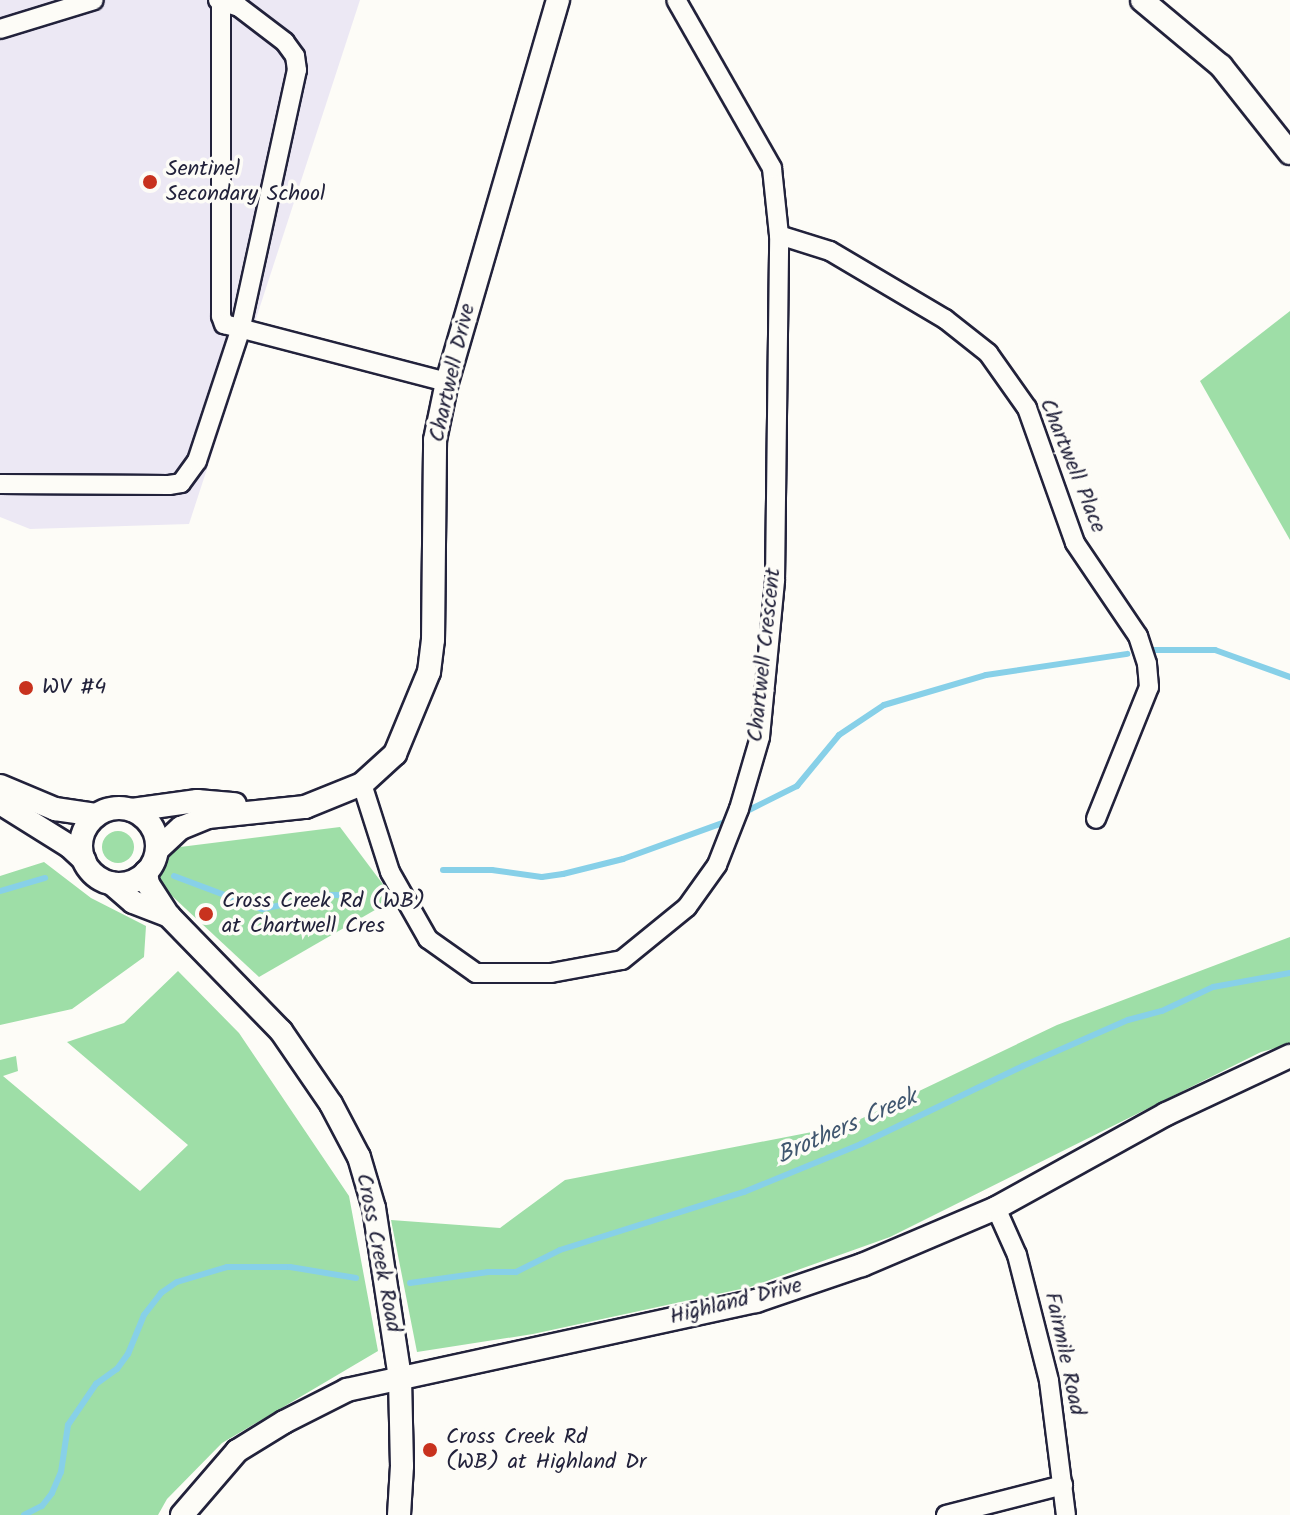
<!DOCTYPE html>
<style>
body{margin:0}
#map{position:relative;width:1290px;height:1515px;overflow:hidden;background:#fdfcf7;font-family:Kalam,sans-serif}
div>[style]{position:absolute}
.built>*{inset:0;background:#ece8f4}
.green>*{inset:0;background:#9edea7}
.round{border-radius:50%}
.stream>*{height:6px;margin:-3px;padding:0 3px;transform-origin:3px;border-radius:3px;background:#87d0e8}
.roads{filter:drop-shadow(2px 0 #22223b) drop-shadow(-2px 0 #22223b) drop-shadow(0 2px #22223b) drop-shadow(0 -2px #22223b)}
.minor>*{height:18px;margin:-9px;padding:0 9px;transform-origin:9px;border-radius:9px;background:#fdfcf7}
.tertiary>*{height:22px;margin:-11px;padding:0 11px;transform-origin:11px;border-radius:11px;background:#fdfcf7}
.tertiary>.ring{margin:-11px;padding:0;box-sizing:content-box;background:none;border:22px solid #fdfcf7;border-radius:50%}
.dots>*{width:22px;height:22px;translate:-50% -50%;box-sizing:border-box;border:4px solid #fdfcf7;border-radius:50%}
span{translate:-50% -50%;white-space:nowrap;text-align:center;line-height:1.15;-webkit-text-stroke:7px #fdfcf7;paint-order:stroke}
.poi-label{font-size:22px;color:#22223b}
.left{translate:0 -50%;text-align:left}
.street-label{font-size:22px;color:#22223b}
.water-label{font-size:24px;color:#40566f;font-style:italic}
</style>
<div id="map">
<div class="built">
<i style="clip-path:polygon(0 0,360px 0,189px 524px,30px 529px,0 517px)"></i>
</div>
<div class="green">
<i style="clip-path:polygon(1290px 311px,1290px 540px,1200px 381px)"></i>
<i style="clip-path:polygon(340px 827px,394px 899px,259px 977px,157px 882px,161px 858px,172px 848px)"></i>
<i class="round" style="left:102px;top:831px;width:32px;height:32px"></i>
<i style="clip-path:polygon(44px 862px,91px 898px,146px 926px,144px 957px,72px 1009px,0 1025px,0 876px)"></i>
<i style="clip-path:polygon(1290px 937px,1290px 1044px,1261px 1052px,890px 1237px,750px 1287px,533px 1334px,417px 1352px,391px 1220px,500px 1228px,565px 1180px,848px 1125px,1057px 1025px)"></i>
<i style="clip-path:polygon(178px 971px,239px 1033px,349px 1196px,378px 1351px,222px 1443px,167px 1499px,158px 1515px,0 1515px,0 1060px,16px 1056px,18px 1071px,3px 1076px,140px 1191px,188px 1145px,67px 1042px,124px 1023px)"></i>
</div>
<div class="stream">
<i style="left:1147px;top:650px;width:68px"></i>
<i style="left:1215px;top:650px;width:80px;rotate:19.8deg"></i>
<i style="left:749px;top:810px;width:54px;rotate:-26.6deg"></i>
<i style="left:797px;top:786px;width:66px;rotate:-50.5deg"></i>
<i style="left:839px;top:735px;width:54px;rotate:-33.7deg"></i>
<i style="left:884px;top:705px;width:106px;rotate:-16.4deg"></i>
<i style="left:986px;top:675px;width:143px;rotate:-8.5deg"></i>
<i style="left:443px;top:870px;width:49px"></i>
<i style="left:492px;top:870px;width:50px;rotate:8deg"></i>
<i style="left:542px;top:877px;width:21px;rotate:-8deg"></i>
<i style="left:563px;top:874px;width:62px;rotate:-14deg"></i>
<i style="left:623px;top:859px;width:115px;rotate:-19.9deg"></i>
<i style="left:174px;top:876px;width:94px;rotate:20.6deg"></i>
<i style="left:262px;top:909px;width:68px;rotate:-11.8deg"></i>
<i style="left:329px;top:895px;width:17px"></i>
<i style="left:0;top:891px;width:47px;rotate:-16.1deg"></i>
<i style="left:410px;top:1283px;width:79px;rotate:-8deg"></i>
<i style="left:488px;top:1272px;width:28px"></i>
<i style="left:516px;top:1272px;width:49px;rotate:-26.6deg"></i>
<i style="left:560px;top:1250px;width:193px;rotate:-17.5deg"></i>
<i style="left:744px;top:1192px;width:126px;rotate:-22.3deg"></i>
<i style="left:861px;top:1144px;width:180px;rotate:-25.7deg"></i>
<i style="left:1023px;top:1066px;width:115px;rotate:-23.7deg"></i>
<i style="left:1128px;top:1020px;width:35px;rotate:-15deg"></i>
<i style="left:1162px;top:1011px;width:56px;rotate:-25.2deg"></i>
<i style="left:1213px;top:987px;width:78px;rotate:-10.3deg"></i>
<i style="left:24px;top:1515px;width:20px;rotate:-27deg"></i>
<i style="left:42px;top:1506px;width:16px;rotate:-52deg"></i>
<i style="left:52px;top:1493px;width:23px;rotate:-67deg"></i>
<i style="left:61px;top:1472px;width:48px;rotate:-81.5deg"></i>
<i style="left:68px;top:1425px;width:50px;rotate:-55.7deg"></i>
<i style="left:96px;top:1384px;width:26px;rotate:-36deg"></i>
<i style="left:117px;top:1369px;width:19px;rotate:-54deg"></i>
<i style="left:128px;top:1354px;width:42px;rotate:-67.7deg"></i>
<i style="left:144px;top:1315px;width:28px;rotate:-52deg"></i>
<i style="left:161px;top:1293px;width:19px;rotate:-35deg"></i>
<i style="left:177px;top:1282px;width:52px;rotate:-16.7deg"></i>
<i style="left:227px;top:1267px;width:63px"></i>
<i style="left:290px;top:1267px;width:67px;rotate:9.5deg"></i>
</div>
<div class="roads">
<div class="minor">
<i style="left:221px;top:1px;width:315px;rotate:90deg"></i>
<i style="left:221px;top:316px;width:9px;rotate:69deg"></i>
<i style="left:224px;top:324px;width:230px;rotate:14.6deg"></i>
<i style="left:0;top:29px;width:98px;rotate:-17.1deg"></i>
<i style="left:779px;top:235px;width:53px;rotate:17.4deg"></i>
<i style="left:830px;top:251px;width:134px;rotate:30.6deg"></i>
<i style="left:945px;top:319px;width:55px;rotate:38.3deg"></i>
<i style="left:988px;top:353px;width:67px;rotate:54.7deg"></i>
<i style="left:1027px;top:408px;width:143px;rotate:70.4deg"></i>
<i style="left:1075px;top:543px;width:112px;rotate:55.9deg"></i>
<i style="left:1138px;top:636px;width:29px;rotate:72deg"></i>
<i style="left:1147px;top:664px;width:23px;rotate:85deg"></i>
<i style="left:1149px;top:687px;width:142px;rotate:111.9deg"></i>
<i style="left:0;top:484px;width:169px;rotate:0.3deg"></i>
<i style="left:169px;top:485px;width:12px;rotate:-9deg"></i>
<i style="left:181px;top:483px;width:27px;rotate:-54deg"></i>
<i style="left:197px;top:461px;width:137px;rotate:-71.7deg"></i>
<i style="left:240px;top:331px;width:267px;rotate:-77.7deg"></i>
<i style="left:297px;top:70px;width:14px;rotate:-98deg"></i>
<i style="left:295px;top:56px;width:17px;rotate:-126deg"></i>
<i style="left:285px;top:42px;width:58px;rotate:-142.7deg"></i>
<i style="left:239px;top:7px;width:22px;rotate:-162deg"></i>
<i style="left:362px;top:784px;width:92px;rotate:72.3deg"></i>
<i style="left:390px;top:872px;width:77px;rotate:60.4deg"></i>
<i style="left:428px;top:939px;width:59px;rotate:35.3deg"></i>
<i style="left:476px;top:973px;width:75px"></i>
<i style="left:551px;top:973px;width:72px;rotate:-10.4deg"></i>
<i style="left:622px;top:960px;width:84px;rotate:-39.2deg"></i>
<i style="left:687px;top:907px;width:52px;rotate:-54.5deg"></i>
<i style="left:717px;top:865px;width:60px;rotate:-68.6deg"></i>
<i style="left:739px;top:809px;width:75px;rotate:-73.7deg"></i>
<i style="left:760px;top:737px;width:158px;rotate:-84.5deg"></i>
<i style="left:775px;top:580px;width:345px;rotate:-89.3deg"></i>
<i style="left:779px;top:235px;width:67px;rotate:-96deg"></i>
<i style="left:772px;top:168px;width:193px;rotate:-119.7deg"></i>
<i style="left:996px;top:1208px;width:51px;rotate:65.9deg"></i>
<i style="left:1017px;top:1255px;width:130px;rotate:75.7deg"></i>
<i style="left:1049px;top:1381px;width:135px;rotate:82.8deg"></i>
<i style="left:946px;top:1515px;width:121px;rotate:-14.4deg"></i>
</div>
<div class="tertiary">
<i style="left:1142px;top:0;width:103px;rotate:39.9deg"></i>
<i style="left:1221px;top:66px;width:111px;rotate:51.6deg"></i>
<i style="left:0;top:786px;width:60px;rotate:22.7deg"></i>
<i style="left:55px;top:809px;width:41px;rotate:8.3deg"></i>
<i style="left:0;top:803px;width:81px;rotate:31.9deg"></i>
<i style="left:69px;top:846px;width:21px;rotate:43deg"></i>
<i class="ring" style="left:81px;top:808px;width:54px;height:54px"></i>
<i style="left:132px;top:810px;width:66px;rotate:-7.9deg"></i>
<i style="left:197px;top:801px;width:38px;rotate:5deg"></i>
<i style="left:157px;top:850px;width:33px;rotate:-43deg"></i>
<i style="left:181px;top:828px;width:29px;rotate:-22deg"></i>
<i style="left:208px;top:817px;width:98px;rotate:-5.9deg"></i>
<i style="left:305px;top:807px;width:61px;rotate:-22deg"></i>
<i style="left:362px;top:784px;width:45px;rotate:-42.3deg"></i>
<i style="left:395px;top:754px;width:89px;rotate:-67.5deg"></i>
<i style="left:429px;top:672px;width:32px;rotate:-83deg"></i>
<i style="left:433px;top:640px;width:200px;rotate:-89.4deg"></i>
<i style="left:435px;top:440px;width:59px;rotate:-78.3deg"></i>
<i style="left:447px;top:382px;width:398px;rotate:-73.8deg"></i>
<i style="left:146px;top:872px;width:12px;rotate:81deg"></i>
<i style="left:148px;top:884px;width:38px;rotate:57deg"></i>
<i style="left:169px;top:916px;width:161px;rotate:45.8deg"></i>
<i style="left:281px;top:1031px;width:88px;rotate:55.6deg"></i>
<i style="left:331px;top:1104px;width:60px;rotate:62.2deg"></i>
<i style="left:359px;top:1157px;width:53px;rotate:73.6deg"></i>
<i style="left:374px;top:1208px;width:172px;rotate:81.3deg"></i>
<i style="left:400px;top:1378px;width:88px;rotate:88.7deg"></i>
<i style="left:402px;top:1466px;width:49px;rotate:93.5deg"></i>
<i style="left:111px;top:883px;width:29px;rotate:41deg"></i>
<i style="left:133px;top:902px;width:39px;rotate:21deg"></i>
<i style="left:182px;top:1515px;width:84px;rotate:-49.3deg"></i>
<i style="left:237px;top:1451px;width:55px;rotate:-31.7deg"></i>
<i style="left:284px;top:1422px;width:71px;rotate:-26.9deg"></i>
<i style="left:347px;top:1390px;width:419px;rotate:-12.3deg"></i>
<i style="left:756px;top:1301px;width:112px;rotate:-18.8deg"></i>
<i style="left:862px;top:1265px;width:146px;rotate:-23deg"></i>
<i style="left:996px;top:1208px;width:194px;rotate:-28.9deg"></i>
<i style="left:1166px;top:1114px;width:137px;rotate:-25.1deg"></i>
</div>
</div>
<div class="dots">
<i style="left:150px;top:182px;background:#c8321e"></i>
<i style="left:26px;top:688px;background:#c8321e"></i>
<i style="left:206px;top:914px;background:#c8321e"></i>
<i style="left:430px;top:1450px;background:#c8321e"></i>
</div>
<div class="poi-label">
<span class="left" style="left:166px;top:182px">Sentinel<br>Secondary School</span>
<span class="left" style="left:42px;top:688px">WV #4</span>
<span class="left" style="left:222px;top:914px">Cross Creek Rd (WB)<br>at Chartwell Cres</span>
<span class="left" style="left:446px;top:1450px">Cross Creek Rd<br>(WB) at Highland Dr</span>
</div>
<div class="street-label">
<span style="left:453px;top:373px;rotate:-77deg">Chartwell Drive</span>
<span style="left:1072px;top:466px;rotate:68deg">Chartwell Place</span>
<span style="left:765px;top:655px;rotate:-84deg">Chartwell Crescent</span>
<span style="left:378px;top:1253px;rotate:79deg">Cross Creek Road</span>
<span style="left:736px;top:1302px;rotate:-14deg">Highland Drive</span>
<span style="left:1064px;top:1354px;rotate:78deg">Fairmile Road</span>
</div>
<div class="water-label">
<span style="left:847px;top:1127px;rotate:-24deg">Brothers Creek</span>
</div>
</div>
